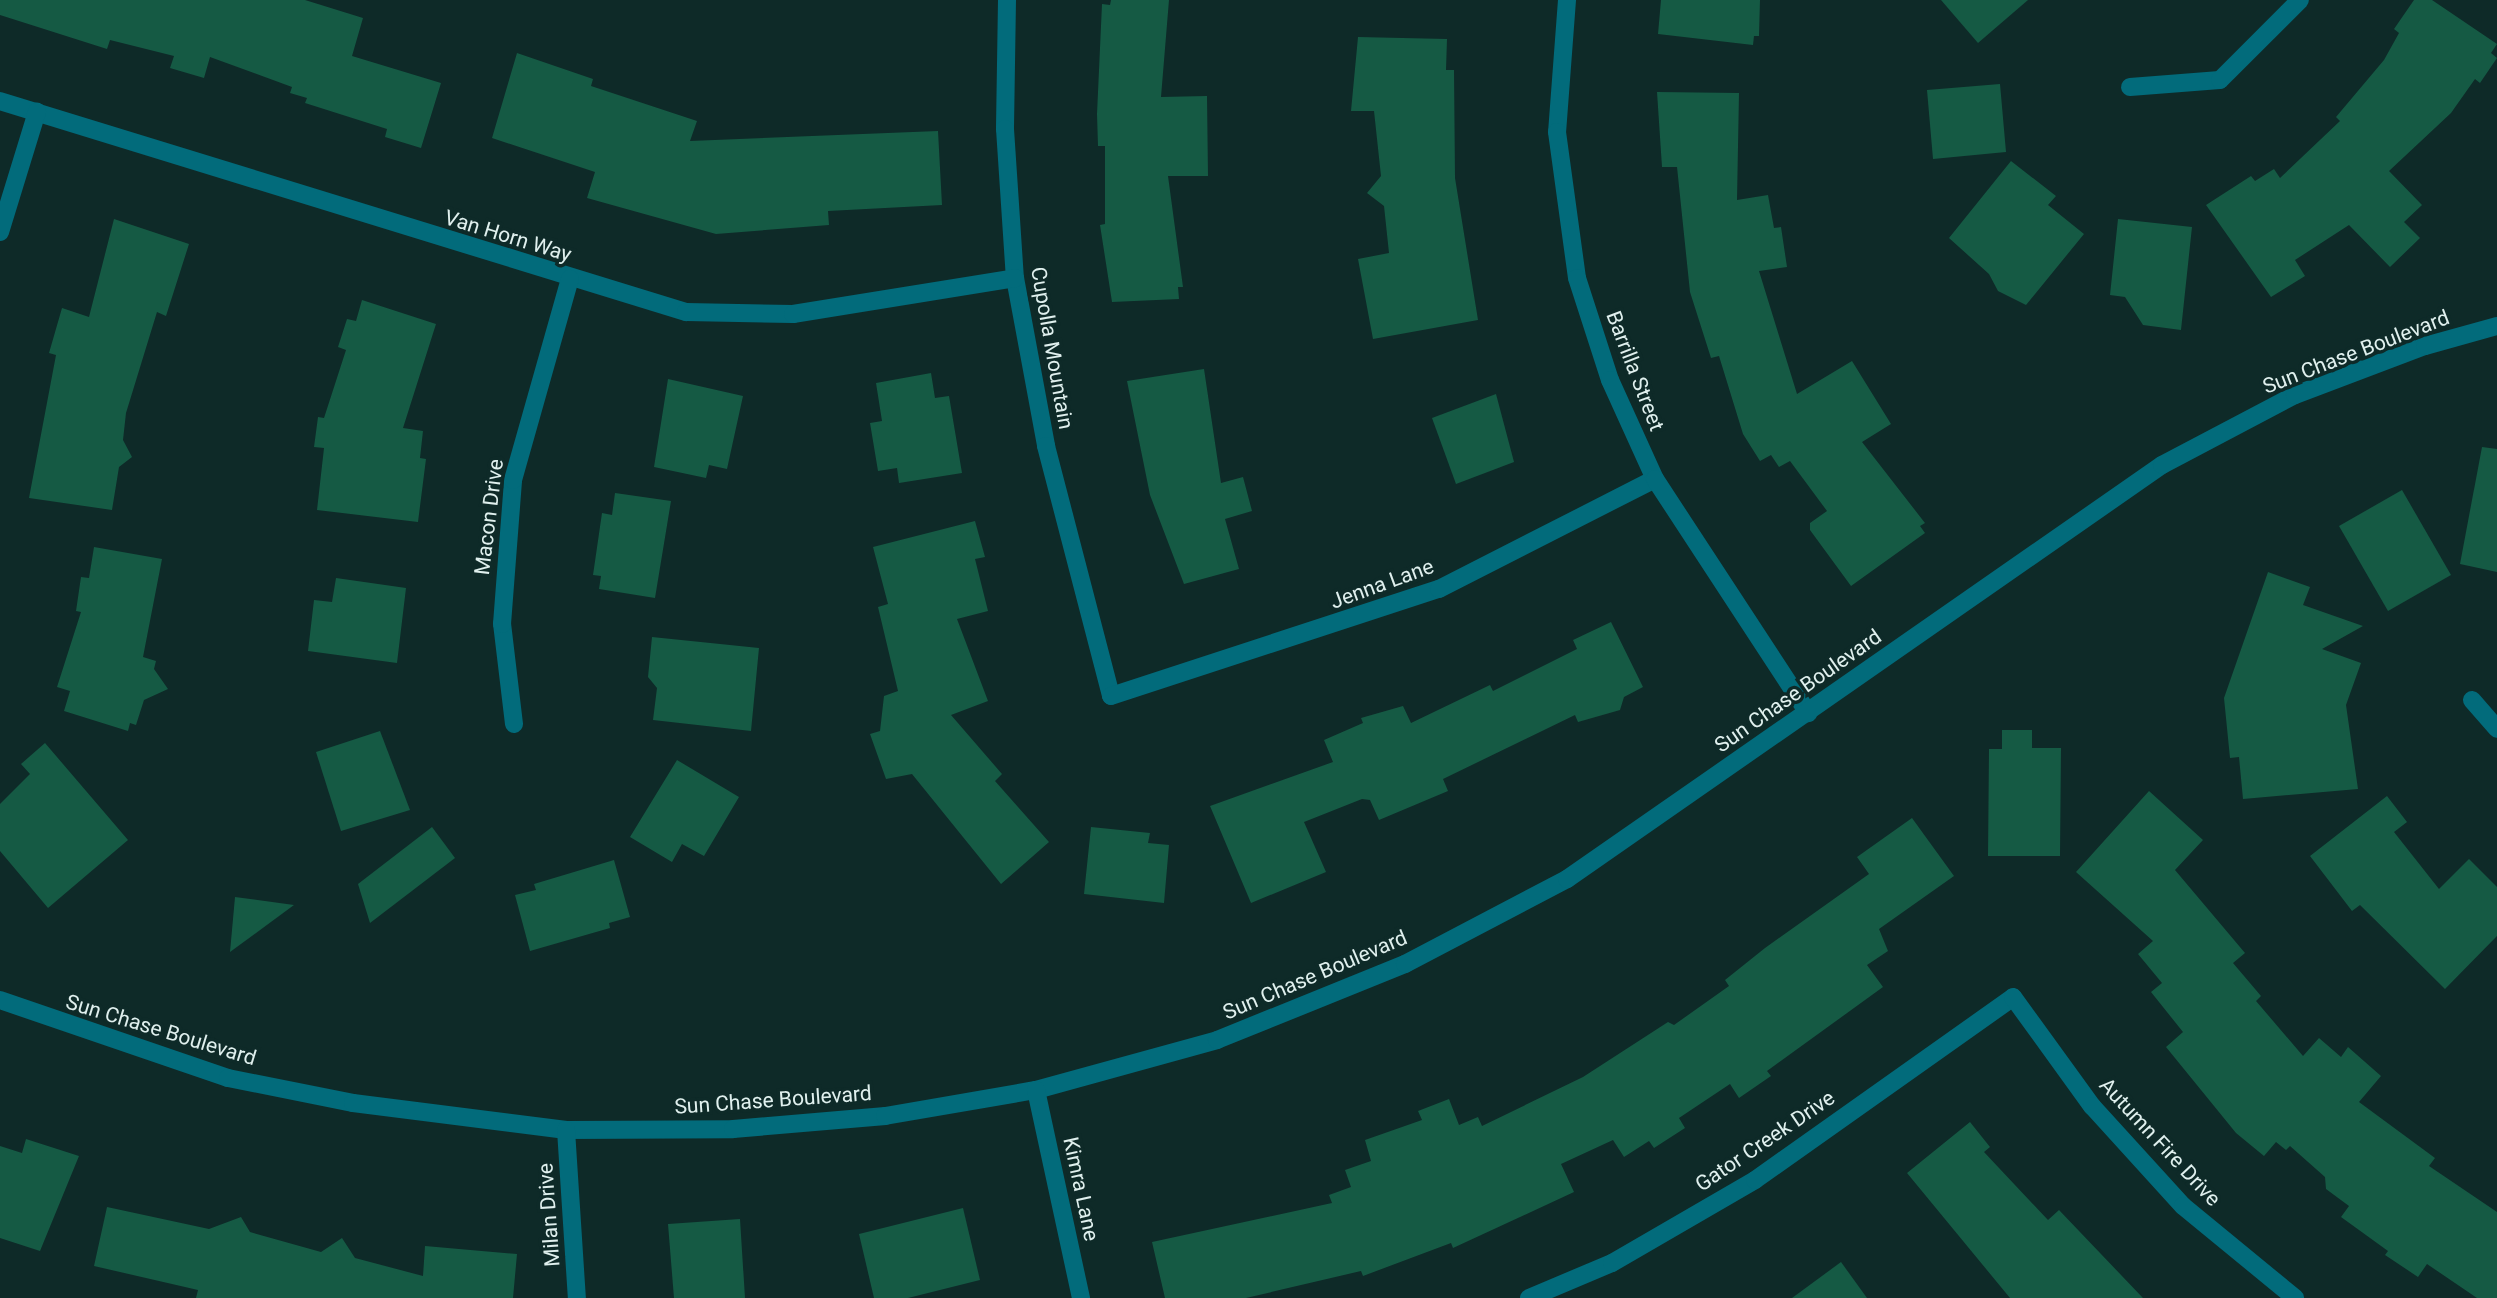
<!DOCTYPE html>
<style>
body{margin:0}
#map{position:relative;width:2497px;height:1298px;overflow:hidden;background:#0e2a28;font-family:Roboto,sans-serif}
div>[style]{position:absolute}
.building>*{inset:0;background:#155a44}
.minor>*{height:18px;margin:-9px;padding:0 9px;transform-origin:9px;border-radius:9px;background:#026b7b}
span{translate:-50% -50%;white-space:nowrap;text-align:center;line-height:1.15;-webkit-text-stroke:7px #0e2a28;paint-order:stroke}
.street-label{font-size:21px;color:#e0f0ee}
</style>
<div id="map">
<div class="building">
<i style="clip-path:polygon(0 0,305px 0,363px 18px,352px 56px,441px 83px,421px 148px,385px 137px,387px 129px,305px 103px,307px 98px,290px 93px,292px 87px,210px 57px,204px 78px,170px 68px,174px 56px,110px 40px,107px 49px,0 15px)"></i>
<i style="clip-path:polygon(1111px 0,1169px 0,1161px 97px,1207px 96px,1208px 176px,1168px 176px,1183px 287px,1178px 287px,1179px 299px,1112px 302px,1100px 225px,1105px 224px,1105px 146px,1098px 146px,1097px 114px,1102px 4px,1110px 5px)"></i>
<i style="clip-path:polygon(1661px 0,1760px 0,1759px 36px,1754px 36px,1753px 45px,1658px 34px)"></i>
<i style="clip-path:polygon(1941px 0,2028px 0,1978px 43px)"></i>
<i style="clip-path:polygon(2414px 0,2432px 0,2497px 44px,2491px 53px,2497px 58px,2480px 83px,2475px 79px,2451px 113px,2389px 171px,2422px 205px,2404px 222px,2420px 238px,2390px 267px,2349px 225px,2295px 260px,2305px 276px,2271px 297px,2206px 205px,2251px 176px,2255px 181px,2274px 169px,2280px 178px,2340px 121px,2336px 117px,2384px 60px,2399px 33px,2394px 29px)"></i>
<i style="clip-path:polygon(1358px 37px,1447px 39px,1446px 70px,1454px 70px,1455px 178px,1478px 320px,1373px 339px,1358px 259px,1389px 253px,1384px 206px,1367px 193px,1381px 176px,1374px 111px,1351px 111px)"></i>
<i style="clip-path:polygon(517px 53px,593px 79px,591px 86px,697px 121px,690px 141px,938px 131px,942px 205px,828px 211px,829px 225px,716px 234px,587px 198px,595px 172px,492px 138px)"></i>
<i style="clip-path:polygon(2000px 84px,2006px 152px,1933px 159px,1927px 90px)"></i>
<i style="clip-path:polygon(1657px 92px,1739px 93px,1737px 200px,1768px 195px,1774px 228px,1781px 227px,1787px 267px,1759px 271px,1797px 394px,1852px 361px,1891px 424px,1862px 442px,1925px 523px,1920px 526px,1925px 533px,1851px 586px,1810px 530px,1810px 523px,1827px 511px,1790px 461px,1779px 467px,1771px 455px,1760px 461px,1743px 434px,1719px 356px,1711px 358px,1690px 292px,1677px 167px,1662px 167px)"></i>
<i style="clip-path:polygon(2011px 161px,2056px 196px,2048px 205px,2084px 234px,2026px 305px,1998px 291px,1989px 274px,1949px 238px)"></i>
<i style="clip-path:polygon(114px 219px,189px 244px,166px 316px,157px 312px,126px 413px,123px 440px,132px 457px,119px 467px,112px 510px,29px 498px,56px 355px,49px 353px,62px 308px,89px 317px)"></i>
<i style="clip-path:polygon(2118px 219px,2192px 227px,2181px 330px,2143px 325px,2125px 297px,2110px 295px)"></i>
<i style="clip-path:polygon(362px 300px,436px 324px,403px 428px,423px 431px,420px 458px,426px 459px,418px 522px,317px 510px,324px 448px,314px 447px,318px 417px,324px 418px,346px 350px,338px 347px,347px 319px,356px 321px)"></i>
<i style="clip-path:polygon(1204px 369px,1221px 483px,1243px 477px,1252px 511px,1225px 519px,1239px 569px,1184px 584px,1150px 495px,1127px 381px)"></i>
<i style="clip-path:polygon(931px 373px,935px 398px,949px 396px,962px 473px,899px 483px,897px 468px,878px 471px,870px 423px,882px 421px,876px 383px)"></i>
<i style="clip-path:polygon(668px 379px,743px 396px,727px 469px,709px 465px,706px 478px,654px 467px)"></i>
<i style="clip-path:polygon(1496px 394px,1514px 462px,1456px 484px,1432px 418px)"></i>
<i style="clip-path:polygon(2482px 447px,2497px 449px,2497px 572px,2460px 564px)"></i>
<i style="clip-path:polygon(2402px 490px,2451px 575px,2388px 611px,2339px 526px)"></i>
<i style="clip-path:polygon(615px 493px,671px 501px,655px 598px,599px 589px,601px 576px,593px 575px,602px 513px,612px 515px)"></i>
<i style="clip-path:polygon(975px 521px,985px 557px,975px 559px,988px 611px,957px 619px,988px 701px,951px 715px,1002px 774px,995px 781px,1049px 842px,1001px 884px,912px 774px,886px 779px,870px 734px,880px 731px,884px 696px,898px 691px,878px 607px,888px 604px,873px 547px)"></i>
<i style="clip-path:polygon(94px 547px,162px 559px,143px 657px,156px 661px,154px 669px,168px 689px,144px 700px,136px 725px,130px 723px,128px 731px,64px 711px,70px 691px,57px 687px,81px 612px,76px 611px,81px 577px,89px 578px)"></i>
<i style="clip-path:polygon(2268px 572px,2310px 587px,2303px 605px,2363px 626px,2322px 649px,2361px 663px,2346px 705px,2358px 789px,2243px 799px,2239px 757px,2230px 758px,2224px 698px)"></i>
<i style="clip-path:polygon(336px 578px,406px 588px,397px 663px,308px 651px,314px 600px,332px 602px)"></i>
<i style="clip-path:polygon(1611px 622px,1643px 687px,1624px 697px,1620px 710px,1578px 722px,1575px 715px,1443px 779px,1448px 791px,1379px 820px,1370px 800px,1362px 799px,1304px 822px,1326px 872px,1251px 903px,1210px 806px,1333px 762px,1324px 740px,1363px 723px,1361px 718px,1403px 706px,1411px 723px,1490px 685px,1493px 691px,1577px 649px,1573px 640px)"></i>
<i style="clip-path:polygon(652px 637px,759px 648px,751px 731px,653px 720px,657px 688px,648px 677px)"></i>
<i style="clip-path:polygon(2002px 730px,2032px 730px,2032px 748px,2061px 748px,2060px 856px,1988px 856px,1989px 749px,2002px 749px)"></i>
<i style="clip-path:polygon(380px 731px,410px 810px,341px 831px,316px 752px)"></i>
<i style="clip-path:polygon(45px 743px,128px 840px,48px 908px,0 851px,0 804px,30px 774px,21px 764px)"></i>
<i style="clip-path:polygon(677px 760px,739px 797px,704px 856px,682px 844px,672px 862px,630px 837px)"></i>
<i style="clip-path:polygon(2149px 791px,2203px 840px,2175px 870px,2245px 953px,2233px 963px,2261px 996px,2256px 1001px,2303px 1056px,2319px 1038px,2341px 1057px,2348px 1047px,2381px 1076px,2359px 1102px,2435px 1158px,2429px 1166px,2497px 1212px,2497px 1298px,2477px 1298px,2427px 1264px,2418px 1277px,2385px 1255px,2388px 1251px,2341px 1217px,2349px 1206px,2326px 1189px,2325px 1177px,2290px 1146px,2286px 1150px,2276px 1142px,2264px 1156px,2236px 1133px,2166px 1047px,2183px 1032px,2151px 992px,2162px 983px,2138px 954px,2153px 941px,2076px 872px)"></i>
<i style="clip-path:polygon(2387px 796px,2407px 822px,2394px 832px,2439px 889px,2469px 859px,2497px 887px,2497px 936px,2445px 989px,2360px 905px,2352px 911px,2310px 856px)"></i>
<i style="clip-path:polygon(1912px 818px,1954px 876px,1879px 929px,1888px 951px,1867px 965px,1883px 987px,1767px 1071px,1771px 1076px,1739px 1098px,1730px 1084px,1679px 1118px,1685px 1128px,1654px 1148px,1649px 1141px,1624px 1157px,1613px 1140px,1561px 1164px,1574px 1192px,1453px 1248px,1451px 1243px,1363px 1276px,1361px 1271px,1246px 1298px,1165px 1298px,1152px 1242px,1332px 1203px,1329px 1195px,1351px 1187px,1345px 1170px,1371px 1161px,1365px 1140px,1422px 1120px,1418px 1111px,1449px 1099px,1459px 1125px,1478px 1117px,1482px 1126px,1583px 1077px,1668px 1022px,1674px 1025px,1729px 986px,1725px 980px,1765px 948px,1869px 874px,1857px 857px)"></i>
<i style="clip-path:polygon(432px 827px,455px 858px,370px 923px,358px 884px)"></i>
<i style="clip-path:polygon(1091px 827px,1150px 833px,1148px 843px,1169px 845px,1164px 903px,1084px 894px)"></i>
<i style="clip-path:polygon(614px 860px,630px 917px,609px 923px,610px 928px,530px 951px,515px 895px,536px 890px,534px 884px)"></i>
<i style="clip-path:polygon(235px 897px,294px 905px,230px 952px)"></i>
<i style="clip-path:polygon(1970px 1122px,1990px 1147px,1984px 1152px,2048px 1220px,2059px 1210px,2143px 1298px,2010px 1298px,1907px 1173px)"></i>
<i style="clip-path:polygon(26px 1139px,79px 1156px,40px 1251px,0 1238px,0 1146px,22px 1153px)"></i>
<i style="clip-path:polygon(107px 1207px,209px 1229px,241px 1217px,250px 1232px,321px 1252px,342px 1238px,355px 1258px,423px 1276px,425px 1246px,517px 1254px,513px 1298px,196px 1298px,198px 1290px,94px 1266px)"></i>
<i style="clip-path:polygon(963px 1208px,980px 1280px,908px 1298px,874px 1298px,859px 1234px)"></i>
<i style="clip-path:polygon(740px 1219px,745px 1298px,674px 1298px,668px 1224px)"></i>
<i style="clip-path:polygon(1841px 1262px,1867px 1298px,1792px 1298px)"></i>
</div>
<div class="minor">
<i style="left:1007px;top:0;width:129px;rotate:90.9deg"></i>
<i style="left:1005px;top:129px;width:149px;rotate:86.2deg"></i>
<i style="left:1015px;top:278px;width:171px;rotate:79.5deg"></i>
<i style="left:1046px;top:446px;width:258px;rotate:75.4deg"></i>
<i style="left:1111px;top:696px;width:345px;rotate:-18.1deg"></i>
<i style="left:1439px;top:589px;width:242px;rotate:-27deg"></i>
<i style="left:1567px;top:0;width:132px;rotate:94.3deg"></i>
<i style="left:1557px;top:132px;width:147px;rotate:82.2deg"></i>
<i style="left:1577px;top:278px;width:107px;rotate:72.1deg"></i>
<i style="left:1610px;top:380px;width:109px;rotate:65.6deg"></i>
<i style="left:1655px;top:479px;width:280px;rotate:56.8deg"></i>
<i style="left:2130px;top:87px;width:90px;rotate:-4.4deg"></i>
<i style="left:2220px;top:80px;width:113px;rotate:-45deg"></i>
<i style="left:0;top:101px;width:718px;rotate:17.1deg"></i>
<i style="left:686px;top:312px;width:107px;rotate:1.1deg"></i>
<i style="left:793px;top:314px;width:225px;rotate:-9.2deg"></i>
<i style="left:0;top:232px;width:126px;rotate:-72.9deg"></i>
<i style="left:2472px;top:700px;width:38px;rotate:49deg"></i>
<i style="left:514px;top:724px;width:101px;rotate:-96.8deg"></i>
<i style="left:502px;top:624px;width:144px;rotate:-85.6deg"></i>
<i style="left:513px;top:480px;width:209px;rotate:-74.2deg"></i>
<i style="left:0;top:1000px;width:241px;rotate:18.9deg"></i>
<i style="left:228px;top:1078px;width:127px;rotate:11.3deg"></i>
<i style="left:353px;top:1103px;width:215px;rotate:7.2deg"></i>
<i style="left:566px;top:1130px;width:167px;rotate:-0.3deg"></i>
<i style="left:733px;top:1129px;width:153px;rotate:-4.9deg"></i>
<i style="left:885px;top:1116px;width:153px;rotate:-9.8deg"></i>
<i style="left:1036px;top:1090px;width:188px;rotate:-15.4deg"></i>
<i style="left:1217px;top:1040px;width:203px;rotate:-22deg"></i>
<i style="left:1405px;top:964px;width:183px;rotate:-27.7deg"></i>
<i style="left:1567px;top:879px;width:725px;rotate:-34.83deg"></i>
<i style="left:2162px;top:465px;width:150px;rotate:-27.8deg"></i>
<i style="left:2295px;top:395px;width:139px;rotate:-20.7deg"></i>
<i style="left:2425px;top:346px;width:75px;rotate:-15.5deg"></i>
<i style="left:1036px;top:1090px;width:213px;rotate:77.8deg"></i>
<i style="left:566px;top:1130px;width:168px;rotate:86.3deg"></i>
<i style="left:1529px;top:1298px;width:90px;rotate:-22.9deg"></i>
<i style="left:1612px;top:1263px;width:165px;rotate:-30.1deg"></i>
<i style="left:1755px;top:1180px;width:316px;rotate:-35.3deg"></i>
<i style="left:2013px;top:997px;width:135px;rotate:54.1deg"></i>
<i style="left:2092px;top:1106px;width:135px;rotate:47.7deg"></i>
<i style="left:2183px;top:1206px;width:145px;rotate:39.4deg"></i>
</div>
<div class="street-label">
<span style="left:508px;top:236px;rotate:17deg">Van Horn Way</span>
<span style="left:1052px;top:348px;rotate:80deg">Cupolla Mountain</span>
<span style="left:2356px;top:352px;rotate:-21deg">Sun Chase Boulevard</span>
<span style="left:1635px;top:371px;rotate:69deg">Barrilla Street</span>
<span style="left:489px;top:517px;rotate:-83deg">Macon Drive</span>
<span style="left:1382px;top:584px;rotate:-20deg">Jenna Lane</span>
<span style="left:1798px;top:691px;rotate:-35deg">Sun Chase Boulevard</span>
<span style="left:1315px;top:975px;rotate:-23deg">Sun Chase Boulevard</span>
<span style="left:161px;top:1030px;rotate:17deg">Sun Chase Boulevard</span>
<span style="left:773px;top:1100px;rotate:-4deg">Sun Chase Boulevard</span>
<span style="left:1765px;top:1141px;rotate:-34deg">Gator Creek Drive</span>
<span style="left:2160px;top:1142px;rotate:47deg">Autumn Fire Drive</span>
<span style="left:1081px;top:1189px;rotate:78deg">Kimra Lane</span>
<span style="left:549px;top:1215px;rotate:-94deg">Milan Drive</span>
</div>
</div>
